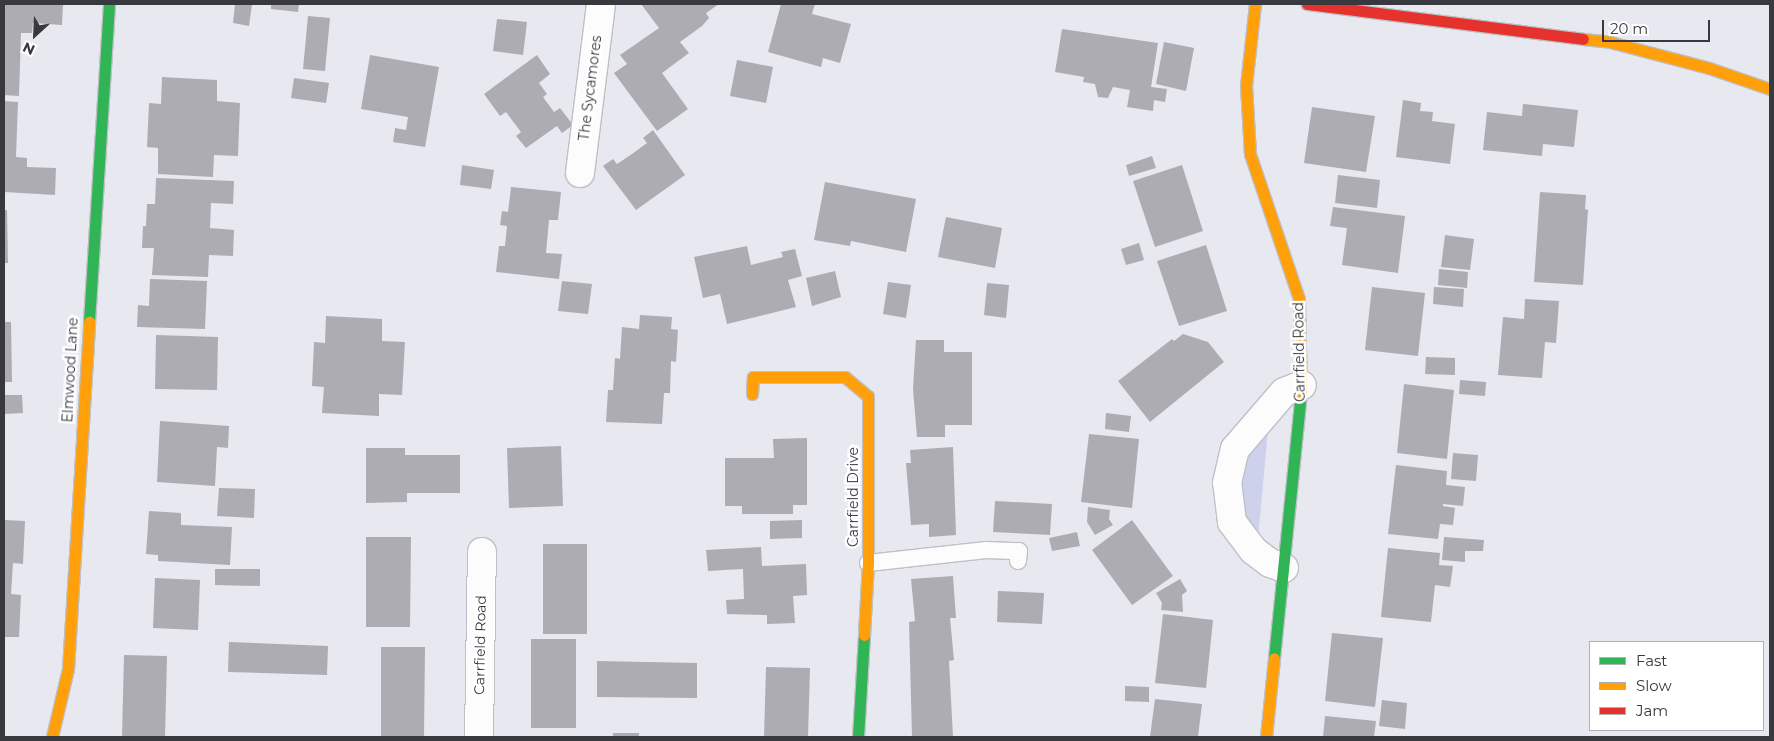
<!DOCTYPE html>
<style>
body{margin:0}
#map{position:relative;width:1774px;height:741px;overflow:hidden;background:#e8e9f0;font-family:Montserrat,sans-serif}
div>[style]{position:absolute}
.green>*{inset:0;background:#cdd1ec}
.building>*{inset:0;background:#acacb2}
.roads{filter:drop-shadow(1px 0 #bfc0c5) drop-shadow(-1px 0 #bfc0c5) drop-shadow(0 1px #bfc0c5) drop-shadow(0 -1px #bfc0c5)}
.lane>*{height:16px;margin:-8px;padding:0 8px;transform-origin:8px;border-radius:8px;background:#fcfcfd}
.street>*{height:28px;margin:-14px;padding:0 14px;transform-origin:14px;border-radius:14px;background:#fcfcfd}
.fast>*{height:11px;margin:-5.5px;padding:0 5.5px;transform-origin:5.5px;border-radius:5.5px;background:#30b455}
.slow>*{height:11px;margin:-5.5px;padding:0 5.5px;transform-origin:5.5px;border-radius:5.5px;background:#ff9f0a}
.jam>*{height:11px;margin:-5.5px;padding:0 5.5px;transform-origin:5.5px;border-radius:5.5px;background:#e5322d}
span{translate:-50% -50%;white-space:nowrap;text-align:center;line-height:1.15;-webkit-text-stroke:5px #fff;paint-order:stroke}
.street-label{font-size:14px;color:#38393e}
.frame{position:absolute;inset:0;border:5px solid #38393e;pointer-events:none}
.legend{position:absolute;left:1589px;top:641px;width:175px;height:90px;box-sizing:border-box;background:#fff;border:1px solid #afb0b2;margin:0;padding:6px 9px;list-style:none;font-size:15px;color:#38393e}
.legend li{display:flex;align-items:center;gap:10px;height:25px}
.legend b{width:25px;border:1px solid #afb0b2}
.north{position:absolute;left:10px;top:10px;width:50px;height:50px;-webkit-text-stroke:4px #fff;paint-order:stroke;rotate:205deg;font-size:14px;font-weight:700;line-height:20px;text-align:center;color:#38393e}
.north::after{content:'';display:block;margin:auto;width:18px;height:22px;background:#38393e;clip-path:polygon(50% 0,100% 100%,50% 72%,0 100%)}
.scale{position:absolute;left:1602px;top:20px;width:108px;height:22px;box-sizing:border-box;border:2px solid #38393e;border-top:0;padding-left:6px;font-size:15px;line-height:18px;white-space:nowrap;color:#38393e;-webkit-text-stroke:4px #fff;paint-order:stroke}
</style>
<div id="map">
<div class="green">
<i style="clip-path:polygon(1268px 430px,1258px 539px,1248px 528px,1239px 499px,1239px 483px,1252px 448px)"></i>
</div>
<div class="building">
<i style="clip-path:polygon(4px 4px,63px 5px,62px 25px,33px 23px,32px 33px,21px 33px,19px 96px,4px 95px)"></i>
<i style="clip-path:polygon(235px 4px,252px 4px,249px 26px,233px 23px)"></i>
<i style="clip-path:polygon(271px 4px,299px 4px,298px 12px,271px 9px)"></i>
<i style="clip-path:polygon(641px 4px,719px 4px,706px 13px,709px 18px,702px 26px,680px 42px,689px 53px,662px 73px,688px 109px,657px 131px,614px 73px,627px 64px,620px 55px,659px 28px)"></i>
<i style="clip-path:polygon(781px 4px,815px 4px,812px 14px,851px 24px,840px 63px,823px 58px,821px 67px,768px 52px)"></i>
<i style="clip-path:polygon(308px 16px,330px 18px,325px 71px,303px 69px)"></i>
<i style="clip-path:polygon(497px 19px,527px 22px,523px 55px,493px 51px)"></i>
<i style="clip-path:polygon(1062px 29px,1158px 43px,1151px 87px,1167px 89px,1165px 102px,1154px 100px,1153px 111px,1127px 107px,1130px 90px,1113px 87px,1108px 98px,1098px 97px,1095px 84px,1083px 82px,1084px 77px,1055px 72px)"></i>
<i style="clip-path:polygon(1164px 42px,1194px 48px,1186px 91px,1156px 84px)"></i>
<i style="clip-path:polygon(370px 55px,439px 67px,425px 147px,393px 142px,395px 128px,406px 130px,408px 117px,361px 109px)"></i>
<i style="clip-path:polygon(537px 55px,550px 74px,539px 83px,547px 94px,543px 97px,554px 112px,560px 108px,573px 125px,562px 133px,557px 126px,526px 148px,516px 136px,521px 132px,506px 112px,500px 116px,484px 94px)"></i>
<i style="clip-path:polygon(737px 60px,773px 67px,766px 103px,730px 96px)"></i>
<i style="clip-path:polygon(162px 77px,217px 80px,217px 101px,240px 103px,238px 156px,214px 155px,213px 177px,158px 174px,158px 148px,147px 147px,149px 103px,161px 104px)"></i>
<i style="clip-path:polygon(294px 78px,329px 83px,326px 103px,291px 98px)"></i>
<i style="clip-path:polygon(1403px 100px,1421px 103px,1420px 111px,1433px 112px,1432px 121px,1455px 124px,1450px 164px,1396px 157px)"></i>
<i style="clip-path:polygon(4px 101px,18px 102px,16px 157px,27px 158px,27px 167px,56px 168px,55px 195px,4px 192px)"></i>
<i style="clip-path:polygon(1523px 104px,1578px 110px,1574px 147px,1543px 144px,1542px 156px,1483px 150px,1487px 112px,1522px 116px)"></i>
<i style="clip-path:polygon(1312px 107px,1375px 116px,1366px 172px,1304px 163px)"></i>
<i style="clip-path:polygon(653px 130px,685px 175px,636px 210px,603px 166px,613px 159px,617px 164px,632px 154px,647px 143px,643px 138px)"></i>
<i style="clip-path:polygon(1152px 156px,1156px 168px,1129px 176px,1126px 165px)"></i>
<i style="clip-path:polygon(462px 165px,494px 170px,491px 189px,460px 185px)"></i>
<i style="clip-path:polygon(1182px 165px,1203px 231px,1155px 247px,1133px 181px)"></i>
<i style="clip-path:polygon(1338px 175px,1380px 180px,1377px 208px,1335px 203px)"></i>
<i style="clip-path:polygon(156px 178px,234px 181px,233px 204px,211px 203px,210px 228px,234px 230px,233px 256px,209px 255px,208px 277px,152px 275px,154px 248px,142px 248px,143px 226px,146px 226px,147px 204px,155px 204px)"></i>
<i style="clip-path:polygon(825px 182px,916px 199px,906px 252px,851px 241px,850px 246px,814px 240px)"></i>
<i style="clip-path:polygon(511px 187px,561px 192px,558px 220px,549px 220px,546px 253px,562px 254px,559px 279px,496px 272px,499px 246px,505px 246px,507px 226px,500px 225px,502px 211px,508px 212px)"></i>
<i style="clip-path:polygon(1540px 192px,1586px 195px,1585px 209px,1588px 210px,1583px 285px,1534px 282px)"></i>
<i style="clip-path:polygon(1333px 207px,1405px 216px,1398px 273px,1342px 265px,1347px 228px,1330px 226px)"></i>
<i style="clip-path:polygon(4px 210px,7px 210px,8px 263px,4px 263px)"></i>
<i style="clip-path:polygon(946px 217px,1002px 228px,995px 268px,938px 257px)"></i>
<i style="clip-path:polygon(1445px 235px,1474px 239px,1470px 270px,1441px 267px)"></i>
<i style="clip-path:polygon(1139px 243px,1144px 260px,1126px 265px,1121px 249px)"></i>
<i style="clip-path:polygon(1206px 245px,1227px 311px,1179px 326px,1157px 261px)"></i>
<i style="clip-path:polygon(747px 246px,751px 265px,783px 257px,781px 252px,795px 249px,802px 276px,788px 280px,796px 307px,727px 324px,720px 294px,703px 298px,694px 257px)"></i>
<i style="clip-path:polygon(1439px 269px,1468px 272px,1467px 288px,1438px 285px)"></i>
<i style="clip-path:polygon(835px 271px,841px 297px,812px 306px,806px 278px)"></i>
<i style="clip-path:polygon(150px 279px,207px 281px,205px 329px,137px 327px,138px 305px,149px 306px)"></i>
<i style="clip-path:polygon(562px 281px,592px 284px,588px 314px,558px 311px)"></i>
<i style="clip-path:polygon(888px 282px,911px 285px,906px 318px,883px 314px)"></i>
<i style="clip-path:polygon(987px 283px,1009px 285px,1006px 318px,984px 315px)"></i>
<i style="clip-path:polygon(1372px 287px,1425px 293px,1418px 356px,1365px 350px)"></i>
<i style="clip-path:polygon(1434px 287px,1464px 289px,1463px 307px,1433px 304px)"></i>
<i style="clip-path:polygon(1525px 299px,1559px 301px,1556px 343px,1545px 342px,1542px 378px,1498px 375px,1503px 317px,1524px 319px)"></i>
<i style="clip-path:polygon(640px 315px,672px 317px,671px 329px,678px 330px,676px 362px,671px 361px,670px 393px,664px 393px,662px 424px,606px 422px,608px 390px,613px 390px,615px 358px,620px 359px,622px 327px,639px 329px)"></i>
<i style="clip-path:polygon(326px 316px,382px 319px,382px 341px,405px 342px,402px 395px,379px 394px,379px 416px,322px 413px,324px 387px,312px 386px,314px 342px,325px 343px)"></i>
<i style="clip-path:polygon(4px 322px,11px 322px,12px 382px,4px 382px)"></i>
<i style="clip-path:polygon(1183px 334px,1208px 342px,1224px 362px,1150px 422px,1118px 381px,1172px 339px,1174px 341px)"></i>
<i style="clip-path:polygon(156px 335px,218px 337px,217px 390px,155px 389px)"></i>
<i style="clip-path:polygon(916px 340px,944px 340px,944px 352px,972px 352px,972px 425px,945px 425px,945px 437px,917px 437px,913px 389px)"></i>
<i style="clip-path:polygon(1426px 357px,1455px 358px,1455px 375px,1425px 374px)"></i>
<i style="clip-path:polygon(1460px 380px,1486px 382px,1485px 396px,1459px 394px)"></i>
<i style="clip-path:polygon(1404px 384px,1454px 390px,1447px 459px,1397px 453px)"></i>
<i style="clip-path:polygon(4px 395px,22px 395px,23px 413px,4px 414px)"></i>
<i style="clip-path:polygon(1106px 413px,1131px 416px,1129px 432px,1105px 429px)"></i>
<i style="clip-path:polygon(160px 421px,229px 426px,228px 448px,217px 447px,215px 486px,157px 482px)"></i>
<i style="clip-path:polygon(1089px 434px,1139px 439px,1132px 508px,1081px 502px)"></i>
<i style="clip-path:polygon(807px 438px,807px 505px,793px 505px,793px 514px,742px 514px,742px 506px,725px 506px,725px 458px,774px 458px,773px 439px)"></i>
<i style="clip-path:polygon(561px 446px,563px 506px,509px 508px,507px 448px)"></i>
<i style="clip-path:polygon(953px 447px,956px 535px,929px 537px,929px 524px,911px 525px,906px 463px,911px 463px,910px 450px)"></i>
<i style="clip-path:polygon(366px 448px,405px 448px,405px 455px,460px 455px,460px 493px,407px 493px,407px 502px,366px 503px)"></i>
<i style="clip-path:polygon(1453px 453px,1478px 455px,1476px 481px,1451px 479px)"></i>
<i style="clip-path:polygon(1396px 465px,1447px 471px,1446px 485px,1465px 487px,1463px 506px,1443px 504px,1443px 506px,1455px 508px,1453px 525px,1440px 524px,1438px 539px,1388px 534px)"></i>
<i style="clip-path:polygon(219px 488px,255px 489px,254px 518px,217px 516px)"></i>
<i style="clip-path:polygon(995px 501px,1052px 504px,1050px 535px,993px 532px)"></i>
<i style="clip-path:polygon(1088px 507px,1110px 510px,1109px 519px,1113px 525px,1095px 535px,1087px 522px)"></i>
<i style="clip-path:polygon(149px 511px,181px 513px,181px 525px,232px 527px,230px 565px,158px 561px,158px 555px,146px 554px)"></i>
<i style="clip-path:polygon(4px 520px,25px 521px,23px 564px,13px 563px,11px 594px,21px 595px,19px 637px,4px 637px)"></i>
<i style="clip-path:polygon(802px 520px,802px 538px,770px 539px,770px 521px)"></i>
<i style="clip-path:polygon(1132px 520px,1173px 576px,1132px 605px,1092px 550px)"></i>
<i style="clip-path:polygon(1077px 532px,1080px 546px,1052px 551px,1049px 538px)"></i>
<i style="clip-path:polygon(366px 537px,411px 537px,410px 627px,366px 627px)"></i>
<i style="clip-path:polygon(1444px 537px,1484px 540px,1483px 551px,1465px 551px,1465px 562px,1442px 560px)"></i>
<i style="clip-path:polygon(543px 544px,587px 544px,587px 634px,543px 634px)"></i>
<i style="clip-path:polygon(761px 547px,762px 566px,806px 564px,807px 595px,793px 596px,795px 623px,767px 624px,767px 615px,727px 614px,726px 600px,744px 599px,743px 569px,708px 571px,706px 550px)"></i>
<i style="clip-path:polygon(1388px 548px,1440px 553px,1439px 565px,1453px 566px,1450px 587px,1435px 585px,1431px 622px,1381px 617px)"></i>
<i style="clip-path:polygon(215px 569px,260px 569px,260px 586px,215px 585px)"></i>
<i style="clip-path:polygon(953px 576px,956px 618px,950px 618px,954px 660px,949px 661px,953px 737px,912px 737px,909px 622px,915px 621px,911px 579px)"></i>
<i style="clip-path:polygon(155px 578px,200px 580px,198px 630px,153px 628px)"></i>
<i style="clip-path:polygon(1180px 579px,1187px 591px,1182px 595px,1183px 612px,1161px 610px,1162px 603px,1156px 593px)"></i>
<i style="clip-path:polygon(998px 591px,1044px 593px,1042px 624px,997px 622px)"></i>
<i style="clip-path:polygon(1163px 614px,1213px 620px,1206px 688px,1155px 683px)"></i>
<i style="clip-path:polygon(1332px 633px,1383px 638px,1375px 707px,1325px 701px)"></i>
<i style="clip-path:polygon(531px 639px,576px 639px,576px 728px,531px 728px)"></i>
<i style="clip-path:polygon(229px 642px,328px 646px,327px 675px,228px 672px)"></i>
<i style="clip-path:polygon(381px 647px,425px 647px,424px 737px,381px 737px)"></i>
<i style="clip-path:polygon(124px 655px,167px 656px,165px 737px,122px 737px)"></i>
<i style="clip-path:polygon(597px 661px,697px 663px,697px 698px,597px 697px)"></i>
<i style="clip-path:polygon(766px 667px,810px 668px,808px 737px,764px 737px)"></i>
<i style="clip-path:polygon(1125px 686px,1149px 687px,1149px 702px,1125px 701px)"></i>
<i style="clip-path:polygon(1155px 699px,1202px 704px,1198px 737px,1150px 737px)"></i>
<i style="clip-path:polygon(1382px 700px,1407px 703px,1405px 729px,1379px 726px)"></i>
<i style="clip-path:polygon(1325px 716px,1376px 721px,1374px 737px,1323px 737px)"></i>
<i style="clip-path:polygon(613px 733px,639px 733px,639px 737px,613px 737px)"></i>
</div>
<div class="roads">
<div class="lane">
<i style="left:868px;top:563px;width:119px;rotate:-6.3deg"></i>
<i style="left:986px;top:550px;width:33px;rotate:2deg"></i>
<i style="left:1019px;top:551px;width:10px;rotate:96deg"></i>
</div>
<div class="street">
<i style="left:580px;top:173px;width:170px;rotate:-82.9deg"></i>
<i style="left:1284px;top:568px;width:15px;rotate:-160deg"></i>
<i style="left:1270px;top:563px;width:21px;rotate:-143deg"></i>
<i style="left:1253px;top:550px;width:35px;rotate:-127deg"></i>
<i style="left:1232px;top:522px;width:39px;rotate:-97deg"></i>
<i style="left:1227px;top:483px;width:35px;rotate:-77deg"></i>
<i style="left:1235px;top:449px;width:75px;rotate:-49.3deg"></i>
<i style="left:1284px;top:392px;width:19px;rotate:-21deg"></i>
<i style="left:479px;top:737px;width:185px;rotate:-89.1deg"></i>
</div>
<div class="fast">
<i style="left:89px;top:322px;width:319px;rotate:-86.4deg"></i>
<i style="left:1274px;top:658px;width:265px;rotate:-84.2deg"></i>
<i style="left:858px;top:737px;width:102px;rotate:-86.6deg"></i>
</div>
<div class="slow">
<i style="left:1255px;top:4px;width:81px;rotate:96.3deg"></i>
<i style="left:1246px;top:85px;width:69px;rotate:86.7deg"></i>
<i style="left:1250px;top:154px;width:153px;rotate:71.3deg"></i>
<i style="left:1299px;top:299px;width:95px;rotate:88.8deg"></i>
<i style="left:1583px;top:39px;width:27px;rotate:6deg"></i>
<i style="left:1610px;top:42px;width:102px;rotate:14.7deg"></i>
<i style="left:1709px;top:68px;width:65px;rotate:19deg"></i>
<i style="left:752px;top:394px;width:17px;rotate:-87deg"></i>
<i style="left:753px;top:377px;width:92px"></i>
<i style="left:845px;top:377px;width:30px;rotate:40deg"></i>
<i style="left:868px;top:396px;width:167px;rotate:90deg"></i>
<i style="left:868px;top:563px;width:72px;rotate:93.2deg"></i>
<i style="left:52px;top:737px;width:70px;rotate:-76.8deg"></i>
<i style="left:68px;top:669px;width:348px;rotate:-86.5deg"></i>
<i style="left:1266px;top:737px;width:79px;rotate:-84.2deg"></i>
</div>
<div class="jam">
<i style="left:1307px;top:4px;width:278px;rotate:7.2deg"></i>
</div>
</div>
<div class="street-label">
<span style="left:590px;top:88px;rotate:-83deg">The Sycamores</span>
<span style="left:1299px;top:352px;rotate:-91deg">Carrfield Road</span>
<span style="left:70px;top:370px;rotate:-87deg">Elmwood Lane</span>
<span style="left:853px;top:497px;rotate:-90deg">Carrfield Drive</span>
<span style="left:480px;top:645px;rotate:-89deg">Carrfield Road</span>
</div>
<div class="frame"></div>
<ul class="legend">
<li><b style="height:6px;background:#30b455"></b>Fast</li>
<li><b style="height:6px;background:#ff9f0a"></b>Slow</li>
<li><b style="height:6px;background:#e5322d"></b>Jam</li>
</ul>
<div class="north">N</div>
<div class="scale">20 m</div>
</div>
